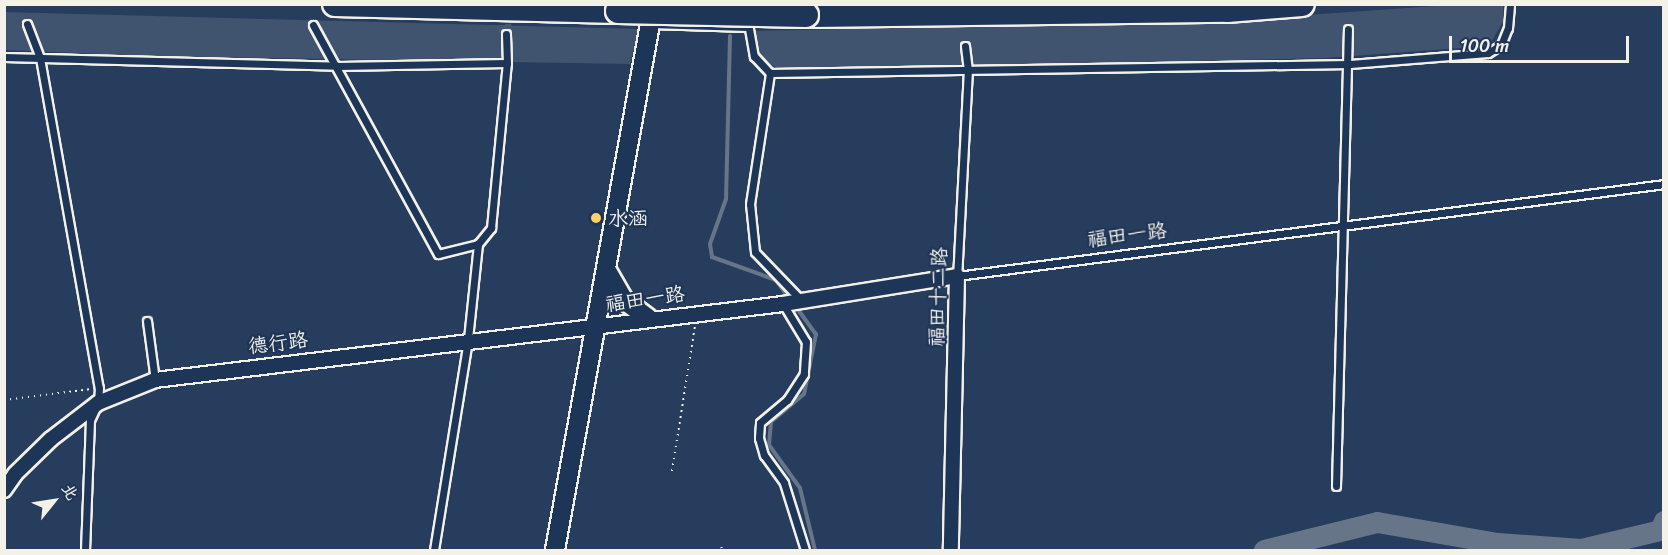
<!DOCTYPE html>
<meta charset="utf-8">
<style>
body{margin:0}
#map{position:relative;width:1668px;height:555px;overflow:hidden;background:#263d5d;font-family:Sriracha,"LXGW WenKai TC",sans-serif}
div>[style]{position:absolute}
.green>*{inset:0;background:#40546f}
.stream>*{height:4px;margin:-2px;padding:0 2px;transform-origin:2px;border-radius:2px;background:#677588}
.river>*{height:21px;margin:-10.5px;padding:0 10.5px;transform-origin:10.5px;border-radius:10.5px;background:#677588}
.street-tunnel>*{height:14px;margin-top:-7px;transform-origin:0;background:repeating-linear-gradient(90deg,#455872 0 14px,transparent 0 21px)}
.path>*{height:2px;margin-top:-1px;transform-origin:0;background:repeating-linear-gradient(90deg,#f4f1e8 0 1.5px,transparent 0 6px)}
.roads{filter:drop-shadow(2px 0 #f4f1e8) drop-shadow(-2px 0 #f4f1e8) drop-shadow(0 2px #f4f1e8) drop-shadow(0 -2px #f4f1e8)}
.lane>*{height:7px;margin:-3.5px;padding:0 3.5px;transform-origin:3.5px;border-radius:3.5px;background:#1d3557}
.street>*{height:14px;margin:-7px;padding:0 7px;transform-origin:7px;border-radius:7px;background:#1d3557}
.secondary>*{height:18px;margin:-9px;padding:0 9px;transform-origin:9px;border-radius:9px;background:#1d3557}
.highway>*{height:24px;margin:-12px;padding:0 12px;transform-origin:12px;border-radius:12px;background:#1d3557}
.bridges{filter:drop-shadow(2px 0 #f4f1e8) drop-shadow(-2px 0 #f4f1e8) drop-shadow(0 2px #f4f1e8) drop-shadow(0 -2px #f4f1e8)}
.highway-bridge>*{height:24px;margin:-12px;padding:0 12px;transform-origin:12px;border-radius:12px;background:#1d3557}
.dots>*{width:16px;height:16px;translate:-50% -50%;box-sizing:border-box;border:3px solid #1d3557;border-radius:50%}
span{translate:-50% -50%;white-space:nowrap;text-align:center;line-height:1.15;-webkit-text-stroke:4.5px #1d3557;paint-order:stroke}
.poi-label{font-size:20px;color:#f4f1e8}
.left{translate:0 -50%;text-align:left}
.street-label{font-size:20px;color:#f4f1e8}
.frame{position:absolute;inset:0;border:6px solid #f4f1e8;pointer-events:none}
.north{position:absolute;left:24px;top:471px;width:60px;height:60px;-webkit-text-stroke:4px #1d3557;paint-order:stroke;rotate:60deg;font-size:16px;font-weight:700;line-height:24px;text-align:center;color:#f4f1e8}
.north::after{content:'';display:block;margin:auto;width:21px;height:27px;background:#f4f1e8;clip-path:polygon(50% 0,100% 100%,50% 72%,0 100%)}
.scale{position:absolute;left:1449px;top:36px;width:180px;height:27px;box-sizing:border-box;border:3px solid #f4f1e8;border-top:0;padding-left:8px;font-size:18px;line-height:21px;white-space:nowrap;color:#f4f1e8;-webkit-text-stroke:4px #1d3557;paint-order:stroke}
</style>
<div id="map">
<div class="green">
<i style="clip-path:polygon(1450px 5px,1503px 5px,1504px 20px,1489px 46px,1325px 58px,779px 70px,760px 56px,752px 31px,1221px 21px)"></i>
<i style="clip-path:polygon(5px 12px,639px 29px,630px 64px,151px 56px,5px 50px)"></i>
</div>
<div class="stream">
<i style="left:730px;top:36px;width:163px;rotate:91.4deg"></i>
<i style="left:726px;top:199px;width:48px;rotate:109.6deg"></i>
<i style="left:710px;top:244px;width:13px;rotate:81deg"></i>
<i style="left:712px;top:257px;width:68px;rotate:19.8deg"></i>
<i style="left:776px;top:280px;width:16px;rotate:55deg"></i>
<i style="left:799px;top:311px;width:29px;rotate:54deg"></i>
<i style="left:816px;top:334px;width:61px;rotate:101.3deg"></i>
<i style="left:804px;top:394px;width:43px;rotate:139.7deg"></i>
<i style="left:771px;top:422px;width:23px;rotate:95deg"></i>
<i style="left:769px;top:445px;width:53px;rotate:54.2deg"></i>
<i style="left:800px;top:488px;width:64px;rotate:76.4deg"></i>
</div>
<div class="river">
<i style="left:1264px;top:550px;width:116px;rotate:-13.9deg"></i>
<i style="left:1377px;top:522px;width:122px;rotate:9.9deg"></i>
<i style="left:1497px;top:543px;width:84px;rotate:4.1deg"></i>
<i style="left:1581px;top:549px;width:81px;rotate:-13.5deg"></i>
<i style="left:1660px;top:530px;width:10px;rotate:-66deg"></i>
</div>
<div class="street-tunnel">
<i style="left:500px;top:4px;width:31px;rotate:79deg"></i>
</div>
<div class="path">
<i style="left:4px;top:400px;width:88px;rotate:-7.2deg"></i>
<i style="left:672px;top:471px;width:147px;rotate:-81deg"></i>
<i style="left:721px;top:547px;width:4px;rotate:56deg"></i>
</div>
<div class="roads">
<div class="lane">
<i style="left:748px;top:23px;width:34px;rotate:80deg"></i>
<i style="left:754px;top:56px;width:23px;rotate:47deg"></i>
<i style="left:27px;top:24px;width:36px;rotate:69deg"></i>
<i style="left:40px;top:58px;width:335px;rotate:79.9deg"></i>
<i style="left:99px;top:388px;width:15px;rotate:94deg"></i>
<i style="left:98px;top:403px;width:19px;rotate:115deg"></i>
<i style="left:90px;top:420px;width:130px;rotate:92.2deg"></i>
<i style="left:650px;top:24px;width:97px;rotate:1.8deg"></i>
<i style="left:313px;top:25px;width:261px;rotate:61.4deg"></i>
<i style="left:438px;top:254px;width:41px;rotate:-14deg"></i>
<i style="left:965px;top:46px;width:23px;rotate:83deg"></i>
<i style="left:968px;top:69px;width:207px;rotate:93deg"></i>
<i style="left:957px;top:276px;width:713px;rotate:-7.41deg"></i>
<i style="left:4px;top:57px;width:334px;rotate:1.5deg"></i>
<i style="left:338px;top:66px;width:169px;rotate:-1deg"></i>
<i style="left:801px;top:300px;width:66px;rotate:-133.8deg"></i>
<i style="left:755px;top:252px;width:48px;rotate:-95.9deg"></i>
<i style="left:750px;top:204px;width:133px;rotate:-81.3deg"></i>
<i style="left:770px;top:73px;width:580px;rotate:-0.89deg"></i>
<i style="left:1350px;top:64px;width:138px;rotate:-4.6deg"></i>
<i style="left:1488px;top:53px;width:15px;rotate:-32deg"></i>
<i style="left:1501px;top:45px;width:18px;rotate:-68deg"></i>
<i style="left:1508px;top:28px;width:24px;rotate:-85deg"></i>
<i style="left:783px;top:304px;width:44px;rotate:58.8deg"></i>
<i style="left:806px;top:342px;width:32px;rotate:94deg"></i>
<i style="left:804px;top:374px;width:31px;rotate:123deg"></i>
<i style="left:787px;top:400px;width:35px;rotate:140deg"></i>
<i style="left:760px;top:423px;width:15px;rotate:94deg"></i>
<i style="left:759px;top:438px;width:18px;rotate:74deg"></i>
<i style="left:764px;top:455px;width:34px;rotate:54deg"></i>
<i style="left:784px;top:483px;width:70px;rotate:72.6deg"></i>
<i style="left:147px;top:321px;width:60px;rotate:82.3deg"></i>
<i style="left:1336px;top:486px;width:457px;rotate:-88.5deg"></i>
<i style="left:434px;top:550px;width:214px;rotate:-80.8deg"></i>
<i style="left:468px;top:339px;width:96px;rotate:-84deg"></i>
<i style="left:478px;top:244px;width:21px;rotate:-51deg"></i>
<i style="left:491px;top:228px;width:166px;rotate:-84.5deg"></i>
<i style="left:507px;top:63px;width:29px;rotate:-92deg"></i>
</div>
<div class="street">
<i style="left:4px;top:490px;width:19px;rotate:-55deg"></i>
<i style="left:15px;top:474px;width:50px;rotate:-44.2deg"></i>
<i style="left:51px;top:439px;width:59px;rotate:-37.5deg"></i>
<i style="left:98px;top:403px;width:61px;rotate:-22deg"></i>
<i style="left:155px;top:380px;width:633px;rotate:-6.9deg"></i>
<i style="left:783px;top:304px;width:176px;rotate:-9.1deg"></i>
<i style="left:957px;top:276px;width:274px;rotate:91.3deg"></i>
</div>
<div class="secondary">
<i style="left:606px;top:269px;width:36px;rotate:60deg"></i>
<i style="left:624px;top:300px;width:30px;rotate:37deg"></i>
<i style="left:555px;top:550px;width:535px;rotate:-79.76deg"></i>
</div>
<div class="highway">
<i style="left:335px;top:4px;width:283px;rotate:1.4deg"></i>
<i style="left:806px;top:15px;width:421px;rotate:-0.7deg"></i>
<i style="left:1227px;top:10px;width:75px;rotate:-4.6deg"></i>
</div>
</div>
<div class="bridges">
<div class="highway-bridge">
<i style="left:618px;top:11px;width:188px;rotate:1.2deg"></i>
</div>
</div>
<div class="dots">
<i style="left:596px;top:218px;background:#ffd166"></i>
</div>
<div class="poi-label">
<span class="left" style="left:608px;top:218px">水涵</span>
</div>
<div class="street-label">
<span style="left:1127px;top:235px;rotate:-7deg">福田一路</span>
<span style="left:938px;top:297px;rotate:-88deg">福田十二路</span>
<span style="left:645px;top:299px;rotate:-8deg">福田一路</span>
<span style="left:278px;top:343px;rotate:-7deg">德行路</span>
</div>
<div class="frame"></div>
<div class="north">北</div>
<div class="scale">100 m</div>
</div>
